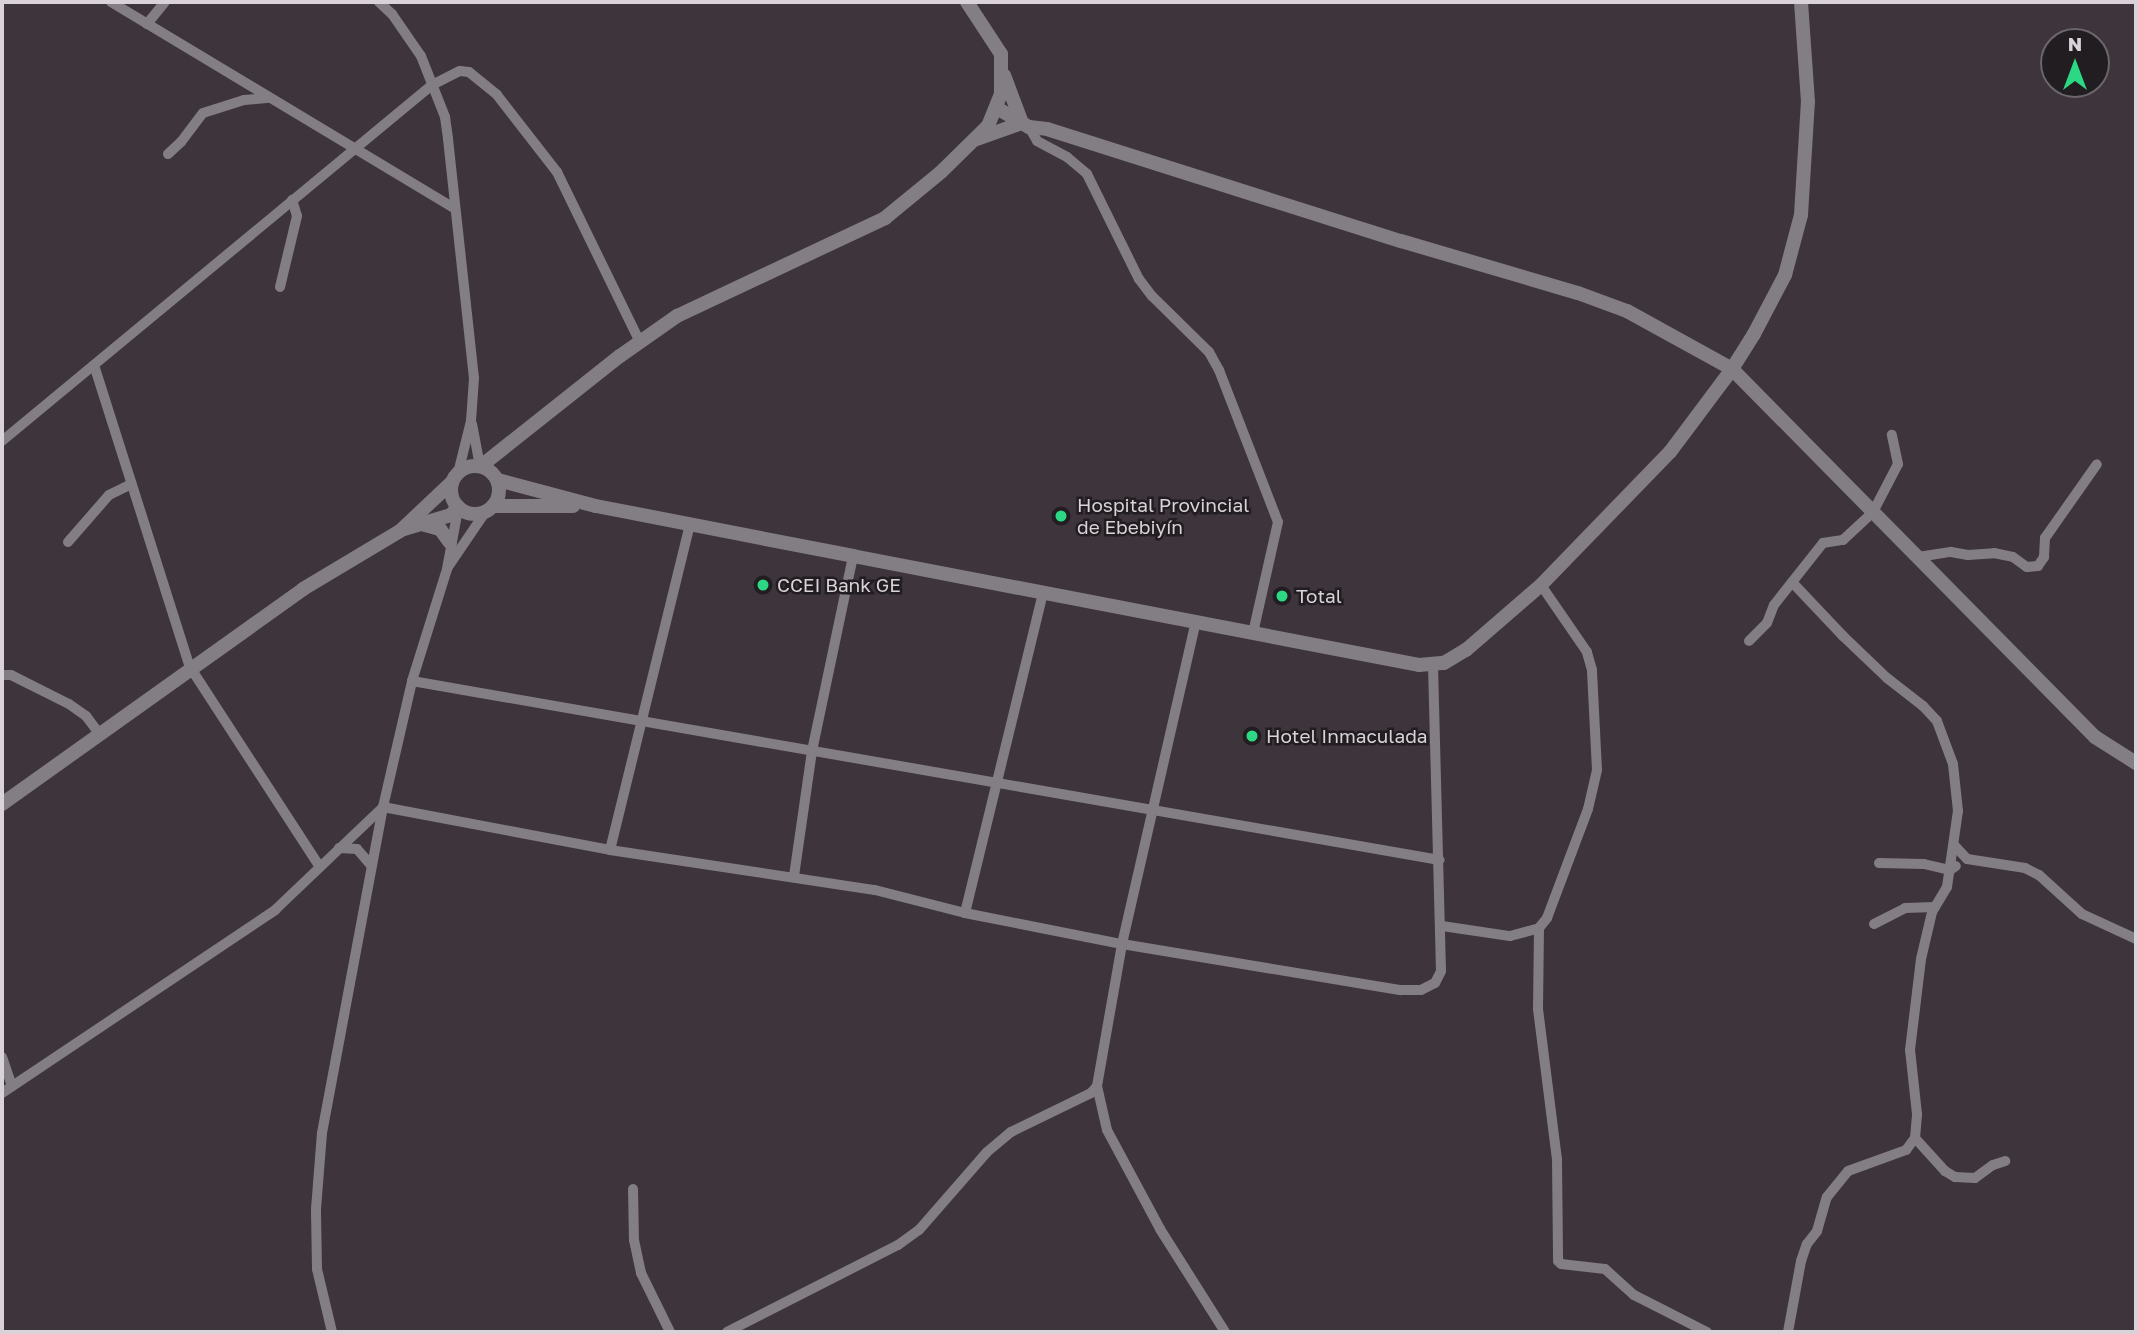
<!DOCTYPE html>
<meta charset="utf-8">
<style>
body{margin:0}
#map{position:relative;width:2138px;height:1334px;overflow:hidden;background:#3d343c;font-family:"Golos Text",sans-serif}
div>[style]{position:absolute}
.minor>*{height:10px;margin:-5px;padding:0 5px;transform-origin:5px;border-radius:5px;background:#837e83}
.tertiary>*{height:14px;margin:-7px;padding:0 7px;transform-origin:7px;border-radius:7px;background:#837e83}
.tertiary>.ring{margin:-7px;padding:0;box-sizing:content-box;background:none;border:14px solid #837e83;border-radius:50%}
.dots>*{width:19px;height:19px;translate:-50% -50%;box-sizing:border-box;border:4px solid #221d21;border-radius:50%}
span{translate:-50% -50%;white-space:nowrap;text-align:center;line-height:1.15;-webkit-text-stroke:5px #221d21;paint-order:stroke}
.poi-label{font-size:19px;color:#d9d3d9}
.left{translate:0 -50%;text-align:left}
.frame{position:absolute;inset:0;border:4px solid #d9d3d9;pointer-events:none}
.north{position:absolute;left:2040px;top:28px;width:70px;height:70px;box-sizing:border-box;background:#221d21;border:2px solid #6b666b;border-radius:50%;rotate:0deg;font-size:19px;font-weight:700;line-height:28px;text-align:center;color:#d9d3d9}
.north::after{content:'';display:block;margin:auto;width:24px;height:32px;background:#2dd884;clip-path:polygon(50% 0,100% 100%,50% 72%,0 100%)}
</style>
<div id="map">
<div class="minor">
<i style="left:111px;top:2px;width:400px;rotate:31deg"></i>
<i style="left:379px;top:2px;width:18px;rotate:43deg"></i>
<i style="left:392px;top:14px;width:51px;rotate:55.4deg"></i>
<i style="left:421px;top:56px;width:66px;rotate:68.5deg"></i>
<i style="left:445px;top:117px;width:22px;rotate:82deg"></i>
<i style="left:448px;top:139px;width:240px;rotate:83.8deg"></i>
<i style="left:474px;top:378px;width:43px;rotate:94deg"></i>
<i style="left:471px;top:421px;width:54px;rotate:104deg"></i>
<i style="left:147px;top:24px;width:28px;rotate:-51deg"></i>
<i style="left:1029px;top:127px;width:16px;rotate:60deg"></i>
<i style="left:1037px;top:141px;width:34px;rotate:28deg"></i>
<i style="left:1067px;top:157px;width:26px;rotate:40deg"></i>
<i style="left:1087px;top:174px;width:117px;rotate:63.7deg"></i>
<i style="left:1139px;top:279px;width:21px;rotate:53deg"></i>
<i style="left:1152px;top:296px;width:80px;rotate:44.5deg"></i>
<i style="left:1209px;top:352px;width:21px;rotate:61deg"></i>
<i style="left:1219px;top:370px;width:163px;rotate:68.8deg"></i>
<i style="left:1278px;top:522px;width:114px;rotate:102.7deg"></i>
<i style="left:168px;top:154px;width:18px;rotate:-43deg"></i>
<i style="left:181px;top:142px;width:36px;rotate:-53deg"></i>
<i style="left:203px;top:113px;width:43px;rotate:-17.6deg"></i>
<i style="left:244px;top:100px;width:25px;rotate:-5deg"></i>
<i style="left:280px;top:287px;width:73px;rotate:-76.5deg"></i>
<i style="left:297px;top:216px;width:17px;rotate:-107deg"></i>
<i style="left:94px;top:365px;width:317px;rotate:72.4deg"></i>
<i style="left:190px;top:667px;width:237px;rotate:57deg"></i>
<i style="left:472px;top:424px;width:43px;rotate:79.2deg"></i>
<i style="left:2px;top:441px;width:558px;rotate:-39.62deg"></i>
<i style="left:432px;top:85px;width:31px;rotate:-27deg"></i>
<i style="left:460px;top:71px;width:9px;rotate:6deg"></i>
<i style="left:469px;top:72px;width:36px;rotate:39deg"></i>
<i style="left:497px;top:95px;width:98px;rotate:52.1deg"></i>
<i style="left:557px;top:172px;width:189px;rotate:64deg"></i>
<i style="left:68px;top:542px;width:62px;rotate:-48.9deg"></i>
<i style="left:109px;top:495px;width:25px;rotate:-26deg"></i>
<i style="left:1918px;top:557px;width:33px;rotate:-9deg"></i>
<i style="left:1951px;top:552px;width:17px;rotate:10deg"></i>
<i style="left:1968px;top:555px;width:26px;rotate:-4deg"></i>
<i style="left:1994px;top:553px;width:19px;rotate:12deg"></i>
<i style="left:2013px;top:557px;width:17px;rotate:36deg"></i>
<i style="left:2027px;top:567px;width:11px;rotate:-5deg"></i>
<i style="left:2038px;top:566px;width:11px;rotate:-56deg"></i>
<i style="left:2044px;top:557px;width:19px;rotate:-87deg"></i>
<i style="left:2045px;top:538px;width:90px;rotate:-54.9deg"></i>
<i style="left:448px;top:567px;width:68px;rotate:-55.8deg"></i>
<i style="left:1749px;top:641px;width:25px;rotate:-45deg"></i>
<i style="left:1767px;top:623px;width:19px;rotate:-69deg"></i>
<i style="left:1774px;top:605px;width:79px;rotate:-51.7deg"></i>
<i style="left:1823px;top:543px;width:20px;rotate:-9deg"></i>
<i style="left:1843px;top:540px;width:41px;rotate:-43deg"></i>
<i style="left:1873px;top:512px;width:54px;rotate:-62.5deg"></i>
<i style="left:1898px;top:464px;width:30px;rotate:-102deg"></i>
<i style="left:2px;top:675px;width:9px"></i>
<i style="left:11px;top:675px;width:65px;rotate:26.6deg"></i>
<i style="left:69px;top:704px;width:21px;rotate:35deg"></i>
<i style="left:86px;top:716px;width:21px;rotate:53deg"></i>
<i style="left:412px;top:681px;width:1043px;rotate:9.88deg"></i>
<i style="left:1954px;top:845px;width:19px;rotate:47deg"></i>
<i style="left:1967px;top:859px;width:59px;rotate:8.8deg"></i>
<i style="left:2025px;top:868px;width:16px;rotate:27deg"></i>
<i style="left:2039px;top:875px;width:58px;rotate:42.2deg"></i>
<i style="left:2082px;top:914px;width:60px;rotate:24.8deg"></i>
<i style="left:339px;top:848px;width:18px;rotate:3deg"></i>
<i style="left:357px;top:849px;width:21px;rotate:49deg"></i>
<i style="left:610px;top:850px;width:335px;rotate:-76.2deg"></i>
<i style="left:1879px;top:863px;width:45px;rotate:1.3deg"></i>
<i style="left:1924px;top:864px;width:27px;rotate:13deg"></i>
<i style="left:1950px;top:870px;width:7px;rotate:-34deg"></i>
<i style="left:794px;top:876px;width:126px;rotate:-81.8deg"></i>
<i style="left:812px;top:751px;width:199px;rotate:-78.1deg"></i>
<i style="left:965px;top:913px;width:330px;rotate:-76.3deg"></i>
<i style="left:1874px;top:924px;width:35px;rotate:-27deg"></i>
<i style="left:1905px;top:908px;width:30px;rotate:-2deg"></i>
<i style="left:1442px;top:926px;width:69px;rotate:8.4deg"></i>
<i style="left:1510px;top:936px;width:30px;rotate:-15deg"></i>
<i style="left:1539px;top:928px;width:13px;rotate:-51deg"></i>
<i style="left:1547px;top:918px;width:116px;rotate:-69.4deg"></i>
<i style="left:1588px;top:809px;width:40px;rotate:-77deg"></i>
<i style="left:1597px;top:770px;width:100px;rotate:-92.9deg"></i>
<i style="left:1592px;top:670px;width:19px;rotate:-106deg"></i>
<i style="left:1587px;top:652px;width:81px;rotate:-124.5deg"></i>
<i style="left:1539px;top:928px;width:81px;rotate:90.7deg"></i>
<i style="left:1538px;top:1009px;width:151px;rotate:82.8deg"></i>
<i style="left:1557px;top:1159px;width:102px;rotate:89.4deg"></i>
<i style="left:1558px;top:1261px;width:4px;rotate:45deg"></i>
<i style="left:1561px;top:1264px;width:44px;rotate:6.5deg"></i>
<i style="left:1605px;top:1269px;width:39px;rotate:42deg"></i>
<i style="left:1634px;top:1295px;width:82px;rotate:26.9deg"></i>
<i style="left:2px;top:1057px;width:31px;rotate:71deg"></i>
<i style="left:1097px;top:1086px;width:45px;rotate:77.2deg"></i>
<i style="left:1107px;top:1130px;width:112px;rotate:61.8deg"></i>
<i style="left:1160px;top:1229px;width:122px;rotate:57.7deg"></i>
<i style="left:2px;top:1093px;width:329px;rotate:-33.8deg"></i>
<i style="left:275px;top:910px;width:149px;rotate:-43.6deg"></i>
<i style="left:383px;top:807px;width:231px;rotate:10.7deg"></i>
<i style="left:610px;top:850px;width:268px;rotate:8.6deg"></i>
<i style="left:875px;top:890px;width:93px;rotate:14.3deg"></i>
<i style="left:965px;top:913px;width:160px;rotate:11.2deg"></i>
<i style="left:1122px;top:944px;width:283px;rotate:9.4deg"></i>
<i style="left:1401px;top:990px;width:20px"></i>
<i style="left:1421px;top:990px;width:16px;rotate:-27deg"></i>
<i style="left:1435px;top:983px;width:13px;rotate:-63deg"></i>
<i style="left:1441px;top:971px;width:306px;rotate:-91.5deg"></i>
<i style="left:1915px;top:1138px;width:45px;rotate:47.7deg"></i>
<i style="left:1945px;top:1171px;width:12px;rotate:31deg"></i>
<i style="left:1955px;top:1177px;width:20px;rotate:3deg"></i>
<i style="left:1975px;top:1178px;width:22px;rotate:-36deg"></i>
<i style="left:1993px;top:1165px;width:13px;rotate:-18deg"></i>
<i style="left:633px;top:1189px;width:51px;rotate:88.9deg"></i>
<i style="left:634px;top:1240px;width:34px;rotate:78deg"></i>
<i style="left:641px;top:1273px;width:66px;rotate:63.8deg"></i>
<i style="left:332px;top:1332px;width:65px;rotate:-103.4deg"></i>
<i style="left:317px;top:1269px;width:60px;rotate:-91deg"></i>
<i style="left:316px;top:1209px;width:76px;rotate:-85.5deg"></i>
<i style="left:322px;top:1133px;width:332px;rotate:-79.4deg"></i>
<i style="left:383px;top:807px;width:129px;rotate:-77deg"></i>
<i style="left:412px;top:681px;width:117px;rotate:-72.6deg"></i>
<i style="left:447px;top:569px;width:61px;rotate:-79.6deg"></i>
<i style="left:727px;top:1332px;width:192px;rotate:-27deg"></i>
<i style="left:898px;top:1245px;width:26px;rotate:-36deg"></i>
<i style="left:919px;top:1230px;width:103px;rotate:-48.9deg"></i>
<i style="left:987px;top:1152px;width:31px;rotate:-40deg"></i>
<i style="left:1011px;top:1132px;width:89px;rotate:-26deg"></i>
<i style="left:1091px;top:1093px;width:9px;rotate:-49deg"></i>
<i style="left:1097px;top:1086px;width:144px;rotate:-80deg"></i>
<i style="left:1122px;top:944px;width:330px;rotate:-77.1deg"></i>
<i style="left:1788px;top:1332px;width:72px;rotate:-79.6deg"></i>
<i style="left:1801px;top:1261px;width:18px;rotate:-71deg"></i>
<i style="left:1807px;top:1244px;width:16px;rotate:-52deg"></i>
<i style="left:1817px;top:1231px;width:35px;rotate:-74deg"></i>
<i style="left:1827px;top:1197px;width:33px;rotate:-51deg"></i>
<i style="left:1848px;top:1171px;width:62px;rotate:-19.9deg"></i>
<i style="left:1906px;top:1150px;width:15px;rotate:-53deg"></i>
<i style="left:1915px;top:1138px;width:24px;rotate:-85deg"></i>
<i style="left:1917px;top:1114px;width:64px;rotate:-96.2deg"></i>
<i style="left:1910px;top:1050px;width:92px;rotate:-83.1deg"></i>
<i style="left:1921px;top:959px;width:48px;rotate:-76.8deg"></i>
<i style="left:1932px;top:912px;width:29px;rotate:-59deg"></i>
<i style="left:1947px;top:887px;width:77px;rotate:-81.8deg"></i>
<i style="left:1958px;top:811px;width:47px;rotate:-96.1deg"></i>
<i style="left:1953px;top:764px;width:46px;rotate:-110.4deg"></i>
<i style="left:1937px;top:721px;width:21px;rotate:-133deg"></i>
<i style="left:1923px;top:706px;width:46px;rotate:-142.1deg"></i>
<i style="left:1887px;top:678px;width:61px;rotate:-136.3deg"></i>
<i style="left:1843px;top:636px;width:74px;rotate:-133.4deg"></i>
</div>
<div class="tertiary">
<i style="left:997px;top:108px;width:37px;rotate:31deg"></i>
<i style="left:1029px;top:127px;width:18px;rotate:6deg"></i>
<i style="left:1047px;top:129px;width:371px;rotate:17.6deg"></i>
<i style="left:1401px;top:241px;width:184px;rotate:16.4deg"></i>
<i style="left:1578px;top:293px;width:52px;rotate:20.2deg"></i>
<i style="left:1627px;top:311px;width:120px;rotate:28.9deg"></i>
<i style="left:1732px;top:369px;width:517px;rotate:45.39deg"></i>
<i style="left:2095px;top:737px;width:49px;rotate:32.4deg"></i>
<i style="left:977px;top:139px;width:48px;rotate:-19.6deg"></i>
<i style="left:1022px;top:123px;width:51px;rotate:-110.6deg"></i>
<i class="ring" style="left:451px;top:466px;width:34px;height:34px"></i>
<i style="left:481px;top:466px;width:177px;rotate:-38.4deg"></i>
<i style="left:620px;top:356px;width:70px;rotate:-35.1deg"></i>
<i style="left:677px;top:316px;width:230px;rotate:-25.2deg"></i>
<i style="left:885px;top:218px;width:72px;rotate:-39.4deg"></i>
<i style="left:941px;top:172px;width:66px;rotate:-44.4deg"></i>
<i style="left:988px;top:126px;width:35px;rotate:-68deg"></i>
<i style="left:1001px;top:93px;width:39px;rotate:-90deg"></i>
<i style="left:1001px;top:54px;width:62px;rotate:-123.2deg"></i>
<i style="left:498px;top:480px;width:101px;rotate:14.9deg"></i>
<i style="left:596px;top:506px;width:262px;rotate:11deg"></i>
<i style="left:853px;top:556px;width:576px;rotate:10.9deg"></i>
<i style="left:1419px;top:665px;width:25px;rotate:-5deg"></i>
<i style="left:1444px;top:663px;width:26px;rotate:-31deg"></i>
<i style="left:1466px;top:650px;width:99px;rotate:-40.9deg"></i>
<i style="left:1541px;top:585px;width:185px;rotate:-45.9deg"></i>
<i style="left:1670px;top:452px;width:104px;rotate:-53.2deg"></i>
<i style="left:1732px;top:369px;width:41px;rotate:-57.8deg"></i>
<i style="left:1754px;top:334px;width:67px;rotate:-62.3deg"></i>
<i style="left:1785px;top:275px;width:62px;rotate:-75.1deg"></i>
<i style="left:1801px;top:215px;width:113px;rotate:-86.5deg"></i>
<i style="left:1808px;top:102px;width:100px;rotate:-94deg"></i>
<i style="left:493px;top:506px;width:80px"></i>
<i style="left:425px;top:525px;width:16px;rotate:15deg"></i>
<i style="left:440px;top:529px;width:17px;rotate:54deg"></i>
<i style="left:404px;top:529px;width:49px;rotate:-16.6deg"></i>
<i style="left:451px;top:515px;width:11px;rotate:-49deg"></i>
<i style="left:2px;top:804px;width:370px;rotate:-35.5deg"></i>
<i style="left:303px;top:589px;width:113px;rotate:-30.9deg"></i>
<i style="left:400px;top:531px;width:71px;rotate:-43.3deg"></i>
</div>
<div class="dots">
<i style="left:1061px;top:516px;background:#2dd884"></i>
<i style="left:763px;top:585px;background:#2dd884"></i>
<i style="left:1282px;top:596px;background:#2dd884"></i>
<i style="left:1252px;top:736px;background:#2dd884"></i>
</div>
<div class="poi-label">
<span class="left" style="left:1077px;top:516px">Hospital Provincial<br>de Ebebiyín</span>
<span class="left" style="left:777px;top:585px">CCEI Bank GE</span>
<span class="left" style="left:1296px;top:596px">Total</span>
<span class="left" style="left:1266px;top:736px">Hotel Inmaculada</span>
</div>
<div class="frame"></div>
<div class="north">N</div>
</div>
